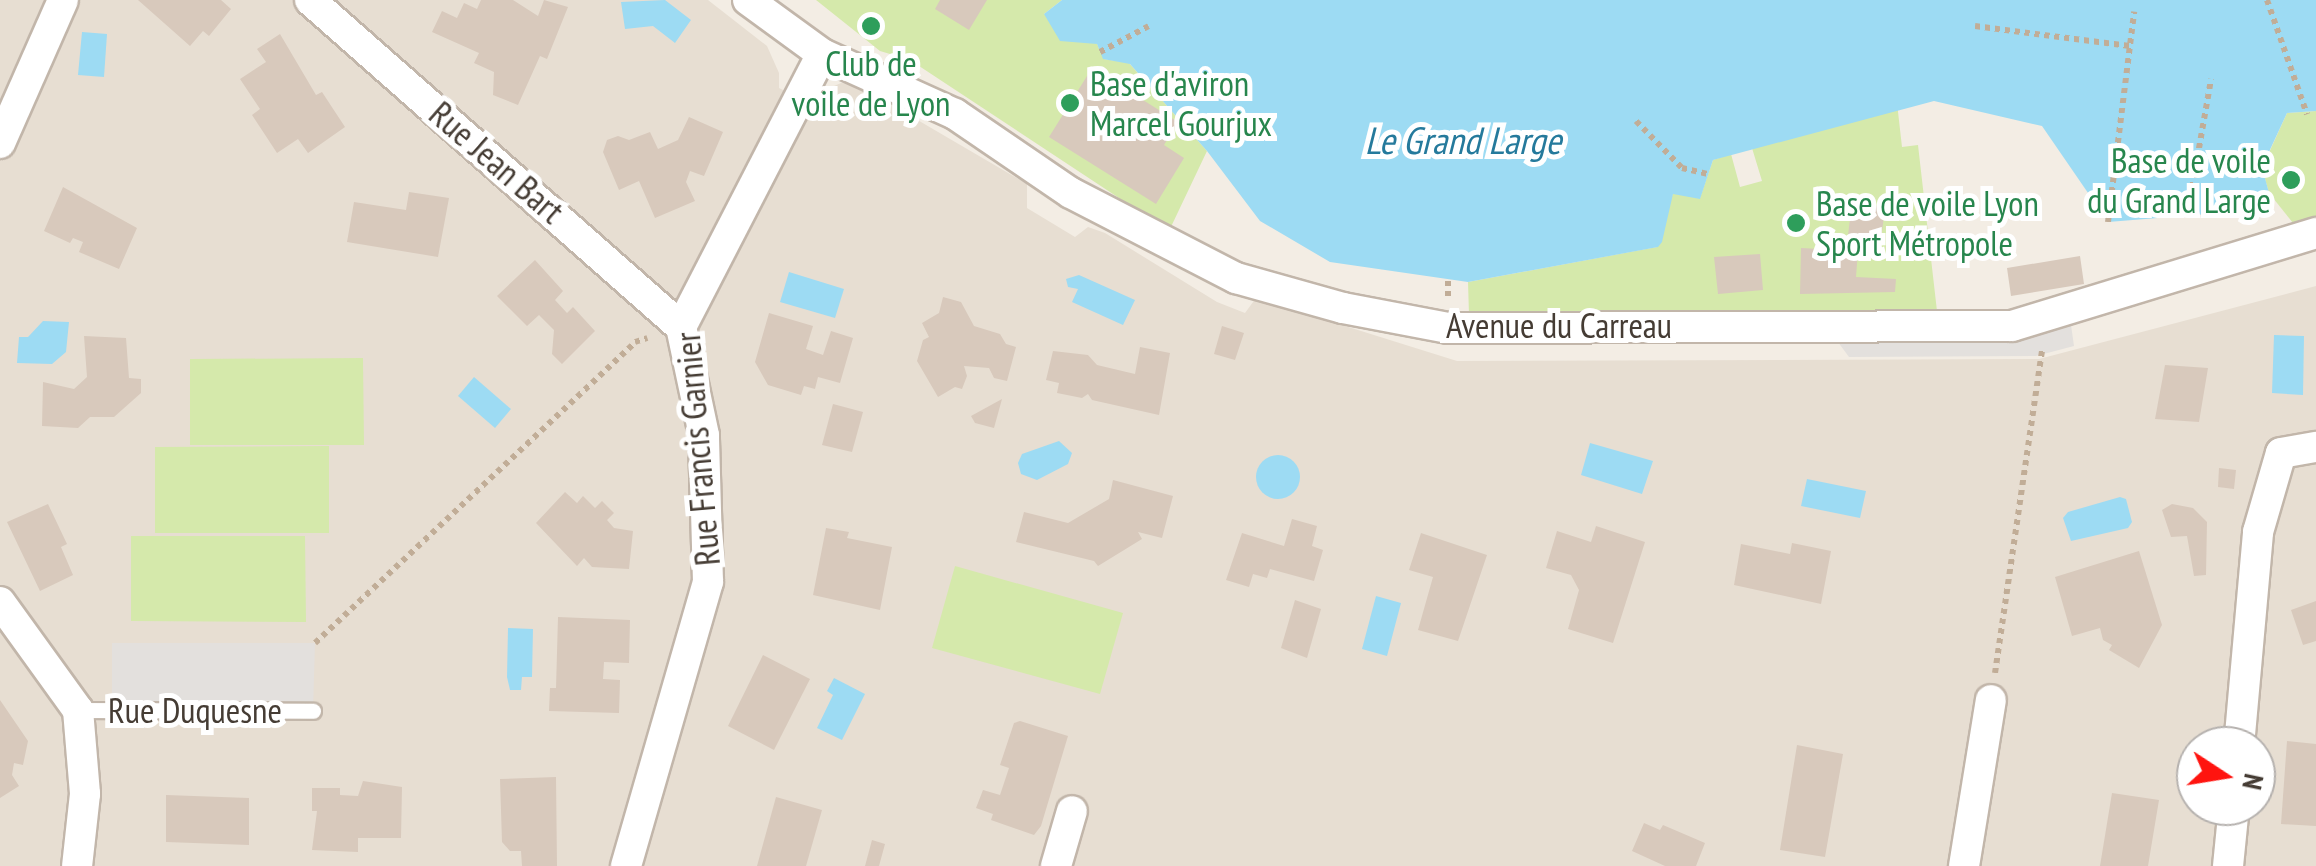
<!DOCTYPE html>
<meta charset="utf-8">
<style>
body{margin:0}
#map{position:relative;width:2316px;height:866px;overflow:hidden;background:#f3ede4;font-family:"PT Sans Narrow",sans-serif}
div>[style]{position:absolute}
.residential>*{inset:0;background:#e7ded2}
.green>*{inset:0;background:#d5e9ab}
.parking>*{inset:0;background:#e3e0dd}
.water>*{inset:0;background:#9ddbf3}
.round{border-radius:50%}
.building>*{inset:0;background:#d8c9bc}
.path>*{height:6px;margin-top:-3px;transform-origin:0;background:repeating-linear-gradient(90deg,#c1ad97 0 5px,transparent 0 10px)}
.roads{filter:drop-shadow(2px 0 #c2b6aa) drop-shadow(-2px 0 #c2b6aa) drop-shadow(0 2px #c2b6aa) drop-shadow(0 -2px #c2b6aa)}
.service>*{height:15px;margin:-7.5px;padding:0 7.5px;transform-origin:7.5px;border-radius:7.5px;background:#fff}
.minor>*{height:30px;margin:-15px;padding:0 15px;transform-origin:15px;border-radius:15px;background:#fff}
.dots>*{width:28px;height:28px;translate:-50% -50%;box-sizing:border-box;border:5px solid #fff;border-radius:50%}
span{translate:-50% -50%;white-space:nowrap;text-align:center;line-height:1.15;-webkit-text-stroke:10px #fff;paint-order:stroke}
.leisure-label{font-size:35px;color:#27864d}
.left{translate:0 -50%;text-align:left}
.right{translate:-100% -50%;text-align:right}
.street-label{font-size:35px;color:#453c34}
.water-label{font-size:38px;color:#257a9c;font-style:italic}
.north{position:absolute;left:2176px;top:726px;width:100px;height:100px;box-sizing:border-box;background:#fff;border:2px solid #b5b1ae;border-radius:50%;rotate:102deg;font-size:28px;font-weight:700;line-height:40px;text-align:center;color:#453c34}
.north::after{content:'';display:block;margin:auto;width:35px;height:45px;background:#ff140f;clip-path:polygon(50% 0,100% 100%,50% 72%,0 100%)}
</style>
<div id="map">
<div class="residential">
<i style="clip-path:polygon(evenodd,0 0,708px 0,767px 46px,779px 73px,779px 88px,813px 105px,825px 90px,841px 83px,856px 84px,1027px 184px,1027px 208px,1075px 237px,1088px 227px,1105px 233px,1217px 302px,1245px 313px,1256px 298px,1457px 361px,2039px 359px,2316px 286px,2316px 866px,0 866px,0 0,2196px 746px,2256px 746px,2256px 806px,2196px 806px,2196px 746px)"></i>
</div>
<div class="green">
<i style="clip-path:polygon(816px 0,1062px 0,1044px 14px,1097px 44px,1104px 59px,1129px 63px,1207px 151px,1169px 231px,910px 60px,880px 51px)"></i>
<i style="clip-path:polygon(1897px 103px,1902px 147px,1918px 145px,1937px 311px,1469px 315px,1468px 282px,1657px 247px,1673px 193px,1700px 198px,1713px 160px,1731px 154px,1740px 187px,1762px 181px,1752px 148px)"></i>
<i style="clip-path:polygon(2316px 111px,2316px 227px,2301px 233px,2269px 193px,2262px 168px,2287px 113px)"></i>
<i style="clip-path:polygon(363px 358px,364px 445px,190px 445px,190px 359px)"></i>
<i style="clip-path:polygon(329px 446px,329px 533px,155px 533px,155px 447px)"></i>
<i style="clip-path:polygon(131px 536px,305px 536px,306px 622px,131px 621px)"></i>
<i style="clip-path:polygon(955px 566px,1123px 613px,1100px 694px,932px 648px)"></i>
</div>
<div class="parking">
<i style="clip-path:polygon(2071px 325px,2074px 346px,2036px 356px,1849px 357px,1835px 338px,2029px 336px)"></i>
<i style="clip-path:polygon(112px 643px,315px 643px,313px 711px,112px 710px)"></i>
</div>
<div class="water">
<i style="clip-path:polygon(665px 0,691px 20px,675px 43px,653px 26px,625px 29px,621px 2px)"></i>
<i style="clip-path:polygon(1062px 0,2316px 0,2316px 111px,2287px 113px,2262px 167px,2269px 193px,2220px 213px,2108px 222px,2042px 126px,1934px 101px,1713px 160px,1700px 199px,1673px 194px,1662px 242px,1658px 247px,1468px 282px,1330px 262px,1260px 221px,1207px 151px,1130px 64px,1103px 59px,1097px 44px,1060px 41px,1044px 14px)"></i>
<i style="clip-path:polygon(82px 32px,107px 34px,104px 77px,78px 75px)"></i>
<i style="clip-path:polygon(789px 272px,844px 289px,835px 318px,780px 302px)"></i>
<i style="clip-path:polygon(1079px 275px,1135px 300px,1123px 325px,1072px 302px,1078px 289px,1068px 287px,1066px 279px)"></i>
<i style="clip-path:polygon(43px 321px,69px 322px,66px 352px,52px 364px,17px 363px,19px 337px,28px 337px)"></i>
<i style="clip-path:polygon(2274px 335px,2304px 336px,2303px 395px,2272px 393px)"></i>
<i style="clip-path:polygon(474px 377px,511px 409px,495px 428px,458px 396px)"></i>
<i style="clip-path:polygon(1059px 441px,1072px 453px,1068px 464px,1037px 480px,1021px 474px,1018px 463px,1022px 454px)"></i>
<i style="clip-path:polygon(1590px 443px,1653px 461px,1642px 494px,1581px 475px)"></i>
<i class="round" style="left:1256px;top:455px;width:44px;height:44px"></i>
<i style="clip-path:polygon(1807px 479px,1866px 491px,1860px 518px,1801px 506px)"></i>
<i style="clip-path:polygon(2120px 497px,2126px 499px,2132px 522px,2128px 528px,2071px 541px,2063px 518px,2068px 512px)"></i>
<i style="clip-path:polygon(1376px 596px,1401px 603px,1387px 656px,1362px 649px)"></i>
<i style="clip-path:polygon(508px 628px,533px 629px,532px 677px,522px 677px,521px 690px,510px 690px,507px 677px)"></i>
<i style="clip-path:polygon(834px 678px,865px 694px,842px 740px,817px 728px,833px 695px,827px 691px)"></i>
</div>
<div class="building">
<i style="clip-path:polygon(138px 0,221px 0,231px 9px,209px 36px,203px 31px,190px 46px)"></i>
<i style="clip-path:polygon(481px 0,513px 0,538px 16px,544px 0,568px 7px,547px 59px,540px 56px,518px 105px,493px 95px,494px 72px,474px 63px,479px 53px,432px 32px,442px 11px,457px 18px,464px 3px,477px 9px)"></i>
<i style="clip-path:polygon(940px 0,987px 0,969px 30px,935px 9px)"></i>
<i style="clip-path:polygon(280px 34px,316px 95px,322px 92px,345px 127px,308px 153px,298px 139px,277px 153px,252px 115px,260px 109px,240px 79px,266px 62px,257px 49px)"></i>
<i style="clip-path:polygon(1092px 68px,1178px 122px,1164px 145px,1184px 158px,1156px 204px,1049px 137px)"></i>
<i style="clip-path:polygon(689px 117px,723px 132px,704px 176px,690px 171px,686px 182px,695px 201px,655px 218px,639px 181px,619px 190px,603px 152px,607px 140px,618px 136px,629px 140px,650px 132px,658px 149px,678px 140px)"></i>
<i style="clip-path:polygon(63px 187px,137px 228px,119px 269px,79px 252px,83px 242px,73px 238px,70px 243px,44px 231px)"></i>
<i style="clip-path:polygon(409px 192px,449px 198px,438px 257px,347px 242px,354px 202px,406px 210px)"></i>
<i style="clip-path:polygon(1852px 202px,1885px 207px,1880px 248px,1847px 244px)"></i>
<i style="clip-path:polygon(1801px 248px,1858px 251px,1856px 277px,1896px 279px,1895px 292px,1800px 294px)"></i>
<i style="clip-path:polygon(1760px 254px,1763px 290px,1718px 294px,1714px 257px)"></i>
<i style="clip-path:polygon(2080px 256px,2084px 284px,2011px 296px,2007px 268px)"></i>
<i style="clip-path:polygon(535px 260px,563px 291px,555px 300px,567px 313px,573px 307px,595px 331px,562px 364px,552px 354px,554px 330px,539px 315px,527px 326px,497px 296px)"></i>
<i style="clip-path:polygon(943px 297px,961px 302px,974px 326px,1000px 334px,1006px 344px,1016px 347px,1007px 381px,994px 378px,989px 368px,964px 366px,967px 376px,962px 389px,955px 387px,938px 397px,917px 361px,923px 340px,929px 337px,922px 323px,939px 313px)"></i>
<i style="clip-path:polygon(769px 313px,813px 326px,806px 349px,823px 355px,831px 331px,853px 338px,840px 383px,818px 377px,815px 389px,804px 386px,801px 395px,768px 385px,755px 362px)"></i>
<i style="clip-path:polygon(1222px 326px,1244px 333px,1235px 360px,1214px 354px)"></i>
<i style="clip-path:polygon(84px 336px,126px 338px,129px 378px,141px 379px,141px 393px,114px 417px,90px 417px,78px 428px,42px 426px,43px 382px,74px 389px,87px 377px)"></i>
<i style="clip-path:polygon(1140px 347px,1170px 353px,1159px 415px,1092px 400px,1088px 394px,1082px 398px,1057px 393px,1059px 383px,1046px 380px,1053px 351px,1088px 355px,1097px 365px,1135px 374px)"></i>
<i style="clip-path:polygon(2165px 365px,2208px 368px,2199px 422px,2155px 419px)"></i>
<i style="clip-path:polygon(1002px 399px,994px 428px,975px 423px,971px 416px)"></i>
<i style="clip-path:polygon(833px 404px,863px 412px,852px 452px,822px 445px)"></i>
<i style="clip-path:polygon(2219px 468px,2236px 470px,2234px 489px,2218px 487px)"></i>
<i style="clip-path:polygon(1113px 480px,1173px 496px,1162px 538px,1138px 532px,1142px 539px,1098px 566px,1094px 561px,1016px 542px,1024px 512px,1068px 523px,1109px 499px)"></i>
<i style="clip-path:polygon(565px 492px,577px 503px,583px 496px,595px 508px,602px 501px,614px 513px,607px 520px,614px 528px,633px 531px,629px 569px,592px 567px,584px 558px,577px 566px,536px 523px)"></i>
<i style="clip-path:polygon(48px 504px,67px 544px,61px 547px,73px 575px,40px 591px,7px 522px)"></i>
<i style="clip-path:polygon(2172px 504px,2193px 508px,2207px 522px,2206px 575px,2194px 576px,2187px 536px,2171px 537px,2162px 510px)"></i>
<i style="clip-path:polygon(1292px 519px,1317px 526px,1312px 546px,1323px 550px,1314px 581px,1270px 569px,1267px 578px,1253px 574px,1249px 587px,1226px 580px,1242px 533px,1284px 546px)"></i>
<i style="clip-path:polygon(1596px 526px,1645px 542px,1613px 643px,1568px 629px,1579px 590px,1571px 575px,1546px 568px,1557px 531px,1591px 542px)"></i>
<i style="clip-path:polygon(826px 528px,849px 532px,847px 538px,892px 547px,880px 610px,813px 595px)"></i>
<i style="clip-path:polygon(1421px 533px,1487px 555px,1458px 641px,1418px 630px,1433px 577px,1409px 570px)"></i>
<i style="clip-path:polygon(1792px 543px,1831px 551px,1821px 604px,1734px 585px,1741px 544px,1790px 554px)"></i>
<i style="clip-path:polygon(2139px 551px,2162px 625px,2139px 668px,2109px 650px,2112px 645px,2103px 640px,2100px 628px,2072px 636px,2055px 577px)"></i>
<i style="clip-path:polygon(1295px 600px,1321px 609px,1307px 658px,1281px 648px)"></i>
<i style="clip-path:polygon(2316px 601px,2316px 641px,2303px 645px,2291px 610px)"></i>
<i style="clip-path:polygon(558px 617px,630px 620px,629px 663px,604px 662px,603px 679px,620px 680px,619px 713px,549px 711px,550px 688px,556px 688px)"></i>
<i style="clip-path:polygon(763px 655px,810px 679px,774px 750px,728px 726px)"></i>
<i style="clip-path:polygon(0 700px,28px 741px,23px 765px,14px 763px,12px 775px,19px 786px,0 798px)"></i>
<i style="clip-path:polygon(1020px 721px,1068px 736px,1041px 826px,1034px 835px,991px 820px,993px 814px,976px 808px,983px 790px,1000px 795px,1009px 768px,1000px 765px,1014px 723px)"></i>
<i style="clip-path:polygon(2287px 741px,2316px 744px,2316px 826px,2281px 824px)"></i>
<i style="clip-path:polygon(1797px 745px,1843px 754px,1825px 857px,1780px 850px)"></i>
<i style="clip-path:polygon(556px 777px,557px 866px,522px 866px,521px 851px,510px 851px,502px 842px,500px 779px)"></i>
<i style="clip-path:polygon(363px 781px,402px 787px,401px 838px,358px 838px,358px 852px,312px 850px,317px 811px,312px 811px,312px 788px,340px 788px,340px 795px,358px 796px)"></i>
<i style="clip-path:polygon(2112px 793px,2159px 800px,2148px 866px,2100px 866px)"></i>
<i style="clip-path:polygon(166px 795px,249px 798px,249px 845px,166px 842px)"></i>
<i style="clip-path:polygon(776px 797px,822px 810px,806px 866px,757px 866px)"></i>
<i style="clip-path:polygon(1644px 823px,1660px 830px,1663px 825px,1705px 843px,1696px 866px,1665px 866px,1632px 851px)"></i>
<i style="clip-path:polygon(872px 840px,885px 844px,879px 866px,865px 866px)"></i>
</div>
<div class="path">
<i style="left:2267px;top:0;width:121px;rotate:70.7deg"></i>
<i style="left:1975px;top:26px;width:156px;rotate:7.4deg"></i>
<i style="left:1100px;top:52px;width:55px;rotate:-28deg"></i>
<i style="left:1636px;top:121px;width:66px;rotate:45.6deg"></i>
<i style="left:1682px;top:168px;width:27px;rotate:13deg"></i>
<i style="left:2187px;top:217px;width:140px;rotate:-80.1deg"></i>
<i style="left:2108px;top:222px;width:212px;rotate:-82.9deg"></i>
<i style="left:1448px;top:296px;width:17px;rotate:-90deg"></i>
<i style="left:315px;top:643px;width:439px;rotate:-43.2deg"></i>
<i style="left:635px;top:342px;width:13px;rotate:-18deg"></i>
<i style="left:1995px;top:673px;width:327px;rotate:-81.7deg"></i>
</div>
<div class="roads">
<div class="service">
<i style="left:78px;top:710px;width:235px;rotate:0.2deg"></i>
</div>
<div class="minor">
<i style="left:310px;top:0;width:495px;rotate:41.4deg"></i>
<i style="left:748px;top:0;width:92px;rotate:36.1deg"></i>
<i style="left:822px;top:54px;width:146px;rotate:24.3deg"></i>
<i style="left:955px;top:114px;width:140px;rotate:34.3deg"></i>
<i style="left:1071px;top:193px;width:186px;rotate:27.3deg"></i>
<i style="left:1236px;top:278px;width:111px;rotate:15.7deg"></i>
<i style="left:1343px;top:308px;width:107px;rotate:10.8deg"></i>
<i style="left:1448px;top:328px;width:564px;rotate:-0.2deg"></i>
<i style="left:2012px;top:326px;width:318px;rotate:-17deg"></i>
<i style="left:0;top:143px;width:156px;rotate:-66.2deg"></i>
<i style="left:0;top:602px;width:133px;rotate:54.2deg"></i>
<i style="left:78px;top:710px;width:84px;rotate:85.2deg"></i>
<i style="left:85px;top:794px;width:72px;rotate:96.3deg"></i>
<i style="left:2239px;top:746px;width:215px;rotate:-84.9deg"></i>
<i style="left:2258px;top:532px;width:82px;rotate:-73.8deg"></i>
<i style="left:2281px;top:453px;width:36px;rotate:-10deg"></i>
<i style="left:626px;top:866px;width:296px;rotate:-73.9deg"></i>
<i style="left:708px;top:582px;width:147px;rotate:-91.6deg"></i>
<i style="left:704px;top:435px;width:110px;rotate:-102deg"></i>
<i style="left:681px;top:327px;width:307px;rotate:-62.7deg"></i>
<i style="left:1056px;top:866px;width:57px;rotate:-73.8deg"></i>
<i style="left:1964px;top:866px;width:168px;rotate:-80.8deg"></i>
<i style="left:2228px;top:866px;width:60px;rotate:-84.3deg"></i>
</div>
</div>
<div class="dots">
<i style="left:871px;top:26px;background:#2e9e5b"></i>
<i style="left:1070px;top:103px;background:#2e9e5b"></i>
<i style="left:2291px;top:180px;background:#2e9e5b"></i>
<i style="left:1796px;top:223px;background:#2e9e5b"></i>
</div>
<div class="leisure-label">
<span style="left:871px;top:83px">Club de<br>voile de Lyon</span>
<span class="left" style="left:1090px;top:103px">Base d'aviron<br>Marcel Gourjux</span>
<span class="right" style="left:2271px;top:180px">Base de voile<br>du Grand Large</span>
<span class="left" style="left:1816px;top:223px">Base de voile Lyon<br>Sport Métropole</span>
</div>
<div class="street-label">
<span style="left:497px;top:162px;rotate:41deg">Rue Jean Bart</span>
<span style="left:1559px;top:325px">Avenue du Carreau</span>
<span style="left:697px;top:449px;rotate:-95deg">Rue Francis Garnier</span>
<span style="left:195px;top:710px">Rue Duquesne</span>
</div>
<div class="water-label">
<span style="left:1463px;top:140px">Le Grand Large</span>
</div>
<div class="north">N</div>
</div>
